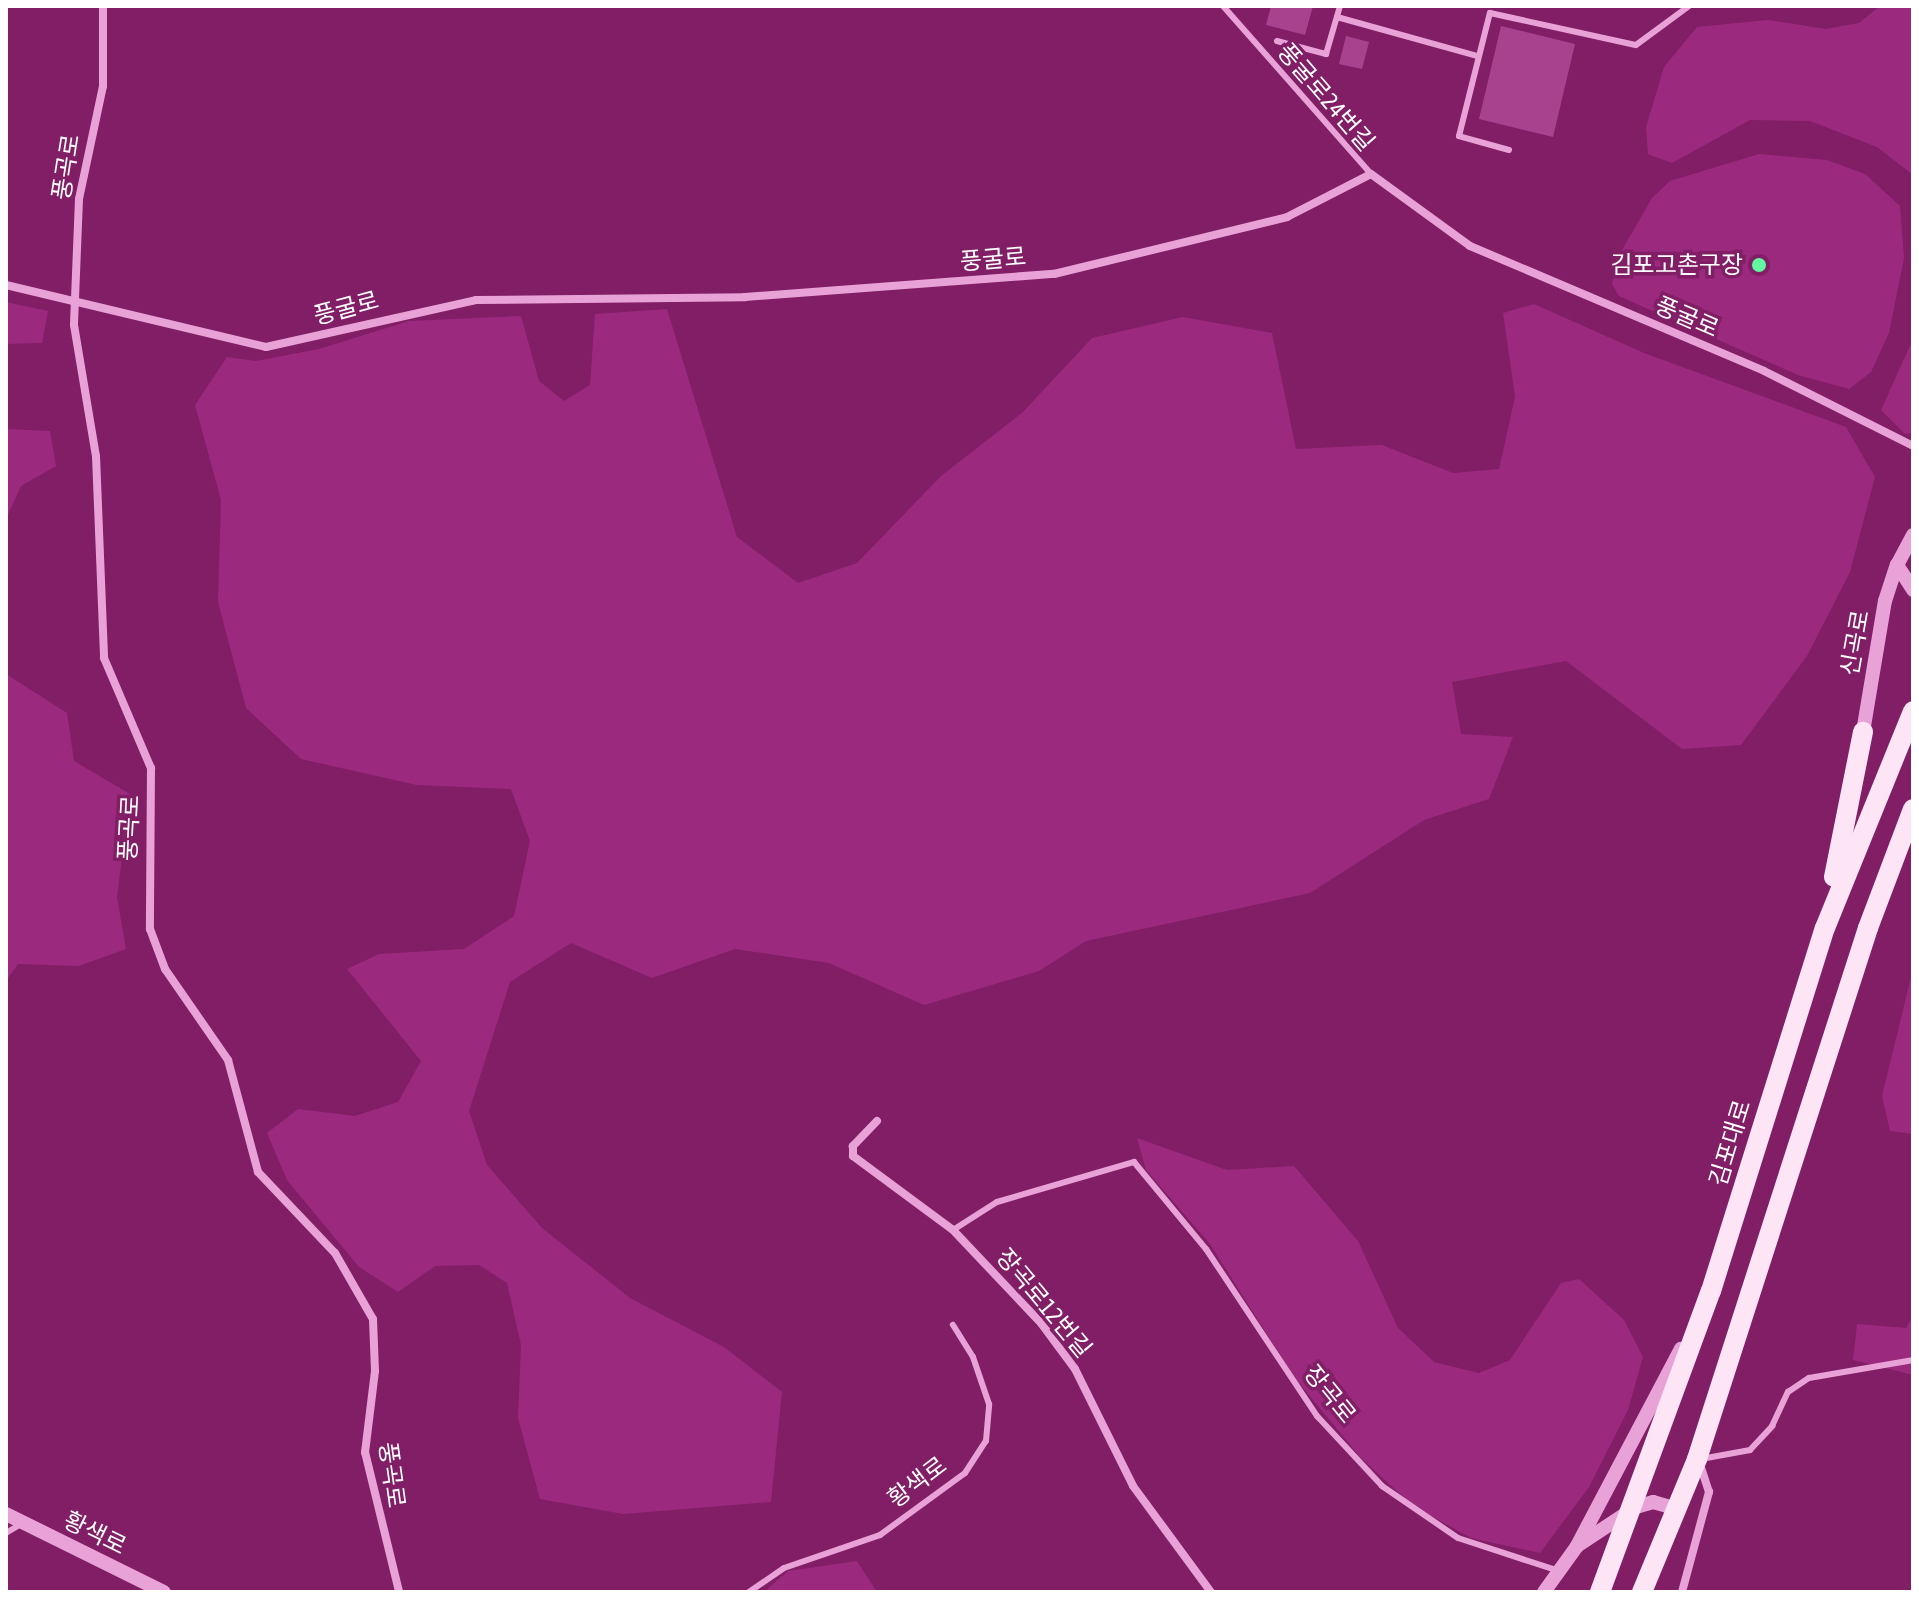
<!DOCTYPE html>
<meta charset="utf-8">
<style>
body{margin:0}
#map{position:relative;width:1919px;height:1598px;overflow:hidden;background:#811e66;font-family:"Asap Condensed","Noto Sans KR",sans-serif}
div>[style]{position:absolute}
.green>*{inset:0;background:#9b2a7e}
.building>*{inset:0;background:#a8428e}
.service>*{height:6px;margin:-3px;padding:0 3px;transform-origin:3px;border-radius:3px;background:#e9a2d7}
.minor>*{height:8px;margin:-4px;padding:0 4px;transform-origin:4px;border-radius:4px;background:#e9a2d7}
.tertiary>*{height:14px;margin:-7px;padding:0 7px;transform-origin:7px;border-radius:7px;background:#e9a2d7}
.primary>*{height:20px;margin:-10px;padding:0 10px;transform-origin:10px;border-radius:10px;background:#fee5f6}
.dots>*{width:22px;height:22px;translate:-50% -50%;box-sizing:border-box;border:4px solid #811e66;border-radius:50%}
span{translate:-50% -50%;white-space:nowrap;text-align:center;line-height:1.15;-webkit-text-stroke:7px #811e66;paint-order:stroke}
.street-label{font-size:24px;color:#fff}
.poi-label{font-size:24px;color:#fff}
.right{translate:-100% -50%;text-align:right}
.frame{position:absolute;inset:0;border:8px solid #fff;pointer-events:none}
</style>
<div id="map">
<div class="green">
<i style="clip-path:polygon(1880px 6px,1913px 6px,1913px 175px,1877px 147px,1810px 121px,1750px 120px,1672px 163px,1648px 154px,1646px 127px,1664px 67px,1697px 27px,1768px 20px,1826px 29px,1859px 23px)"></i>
<i style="clip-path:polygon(1759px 154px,1827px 160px,1865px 174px,1900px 206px,1904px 258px,1889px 333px,1871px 372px,1849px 389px,1798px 375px,1666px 317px,1619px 296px,1612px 284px,1618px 257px,1652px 198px,1670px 181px)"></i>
<i style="clip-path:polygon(6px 302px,48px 311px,42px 343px,6px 344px)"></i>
<i style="clip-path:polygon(1534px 304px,1644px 353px,1846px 427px,1875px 477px,1850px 572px,1807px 656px,1741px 745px,1682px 749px,1566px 661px,1452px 682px,1461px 734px,1513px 737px,1489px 799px,1424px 820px,1310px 893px,1086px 941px,1039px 971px,924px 1005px,829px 963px,735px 949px,652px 978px,571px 943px,510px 982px,469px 1111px,487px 1165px,542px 1228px,630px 1298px,724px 1347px,782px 1392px,771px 1502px,623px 1514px,540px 1499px,518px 1418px,521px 1345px,507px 1283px,479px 1265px,435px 1266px,398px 1292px,359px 1267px,287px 1180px,267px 1133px,298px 1109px,355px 1116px,398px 1102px,421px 1061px,347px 969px,379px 954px,464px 949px,514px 916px,530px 841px,511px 789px,417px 785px,301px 759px,246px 708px,218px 602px,221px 500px,195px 405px,227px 357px,256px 361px,319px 349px,409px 321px,521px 316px,539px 381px,564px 401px,590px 385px,595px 314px,667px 309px,737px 537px,798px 583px,857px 563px,941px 476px,1023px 412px,1092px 338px,1183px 317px,1272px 333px,1296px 449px,1382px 445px,1453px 473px,1499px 469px,1515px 397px,1503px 313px)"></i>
<i style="clip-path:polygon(1913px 339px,1913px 433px,1905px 434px,1881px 410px)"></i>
<i style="clip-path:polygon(6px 429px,50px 431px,56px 466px,21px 486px,6px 519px)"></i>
<i style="clip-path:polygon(6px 674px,67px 713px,74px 761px,130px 794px,117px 897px,126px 949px,79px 966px,18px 964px,6px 981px)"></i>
<i style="clip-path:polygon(1913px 969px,1913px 1134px,1890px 1131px,1882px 1096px)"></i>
<i style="clip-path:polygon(1137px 1138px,1227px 1170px,1294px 1166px,1358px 1241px,1398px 1328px,1434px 1362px,1479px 1373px,1510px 1360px,1561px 1283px,1579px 1279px,1624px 1320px,1643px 1357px,1628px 1410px,1589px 1487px,1540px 1553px,1471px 1538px,1413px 1506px,1361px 1458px,1294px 1377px,1210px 1244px,1146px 1170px)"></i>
<i style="clip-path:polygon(1913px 1316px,1913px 1375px,1853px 1360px,1857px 1324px,1906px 1328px)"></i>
<i style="clip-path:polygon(857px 1561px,877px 1592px,764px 1592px,788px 1571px)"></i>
</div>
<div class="building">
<i style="clip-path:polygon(1271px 6px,1313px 6px,1305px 35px,1266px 25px)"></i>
<i style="clip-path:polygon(1501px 26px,1575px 44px,1553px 137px,1479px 119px)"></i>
<i style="clip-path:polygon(1346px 36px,1369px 42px,1362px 69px,1339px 64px)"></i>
</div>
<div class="service">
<i style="left:1223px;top:6px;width:224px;rotate:48.6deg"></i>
<i style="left:1337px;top:17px;width:146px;rotate:15.5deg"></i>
<i style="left:1277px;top:41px;width:51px;rotate:14.9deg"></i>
<i style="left:1326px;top:54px;width:50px;rotate:-73.7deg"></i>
<i style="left:1509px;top:150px;width:52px;rotate:-164.4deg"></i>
<i style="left:1459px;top:136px;width:127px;rotate:-75.9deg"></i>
<i style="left:1490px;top:13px;width:149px;rotate:12.4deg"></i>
<i style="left:1636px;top:45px;width:66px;rotate:-36.3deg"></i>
<i style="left:953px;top:1230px;width:52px;rotate:-32.5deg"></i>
<i style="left:997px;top:1202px;width:143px;rotate:-16.3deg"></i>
<i style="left:1134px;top:1162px;width:113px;rotate:50.4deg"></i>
<i style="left:1206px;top:1249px;width:201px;rotate:56.4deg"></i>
<i style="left:1317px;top:1416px;width:96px;rotate:47.1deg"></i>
<i style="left:1382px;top:1486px;width:92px;rotate:34.4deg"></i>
<i style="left:1458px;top:1538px;width:106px;rotate:18.1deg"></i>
<i style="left:1701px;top:1459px;width:50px;rotate:-10.4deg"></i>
<i style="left:1750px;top:1450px;width:33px;rotate:-47deg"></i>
<i style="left:1772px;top:1426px;width:38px;rotate:-65deg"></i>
<i style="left:1788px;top:1392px;width:25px;rotate:-34deg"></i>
<i style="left:1809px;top:1378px;width:106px;rotate:-9.8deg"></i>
<i style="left:6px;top:1533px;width:17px;rotate:-31deg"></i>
<i style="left:749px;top:1592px;width:42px;rotate:-34.4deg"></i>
<i style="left:784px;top:1568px;width:102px;rotate:-19deg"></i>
<i style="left:880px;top:1535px;width:105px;rotate:-36.1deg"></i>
<i style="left:965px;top:1473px;width:38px;rotate:-57deg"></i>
<i style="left:986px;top:1441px;width:37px;rotate:-85deg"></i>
<i style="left:989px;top:1404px;width:50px;rotate:-108.8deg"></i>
<i style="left:973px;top:1357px;width:38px;rotate:-122deg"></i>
</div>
<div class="minor">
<i style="left:103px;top:6px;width:80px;rotate:90deg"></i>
<i style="left:103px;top:86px;width:116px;rotate:102deg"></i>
<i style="left:79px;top:199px;width:126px;rotate:92.3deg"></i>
<i style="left:74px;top:325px;width:133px;rotate:80.5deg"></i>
<i style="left:96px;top:456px;width:202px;rotate:87.7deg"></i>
<i style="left:104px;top:658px;width:120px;rotate:66.9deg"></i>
<i style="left:151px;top:768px;width:161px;rotate:90.4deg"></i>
<i style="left:150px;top:929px;width:43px;rotate:69.4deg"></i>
<i style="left:165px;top:969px;width:111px;rotate:55.3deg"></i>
<i style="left:228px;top:1060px;width:116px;rotate:75deg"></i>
<i style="left:258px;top:1172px;width:112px;rotate:46.5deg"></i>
<i style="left:335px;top:1253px;width:76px;rotate:60.1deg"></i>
<i style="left:373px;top:1319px;width:52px;rotate:87.8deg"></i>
<i style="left:375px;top:1371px;width:82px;rotate:97deg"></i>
<i style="left:365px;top:1452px;width:144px;rotate:76.3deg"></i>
<i style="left:6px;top:285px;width:267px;rotate:13.4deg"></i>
<i style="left:266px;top:347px;width:215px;rotate:-12.6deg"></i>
<i style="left:476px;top:300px;width:269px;rotate:-0.6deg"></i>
<i style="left:745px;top:297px;width:310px;rotate:-4.3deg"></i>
<i style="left:1054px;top:274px;width:240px;rotate:-13.7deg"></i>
<i style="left:1287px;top:217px;width:94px;rotate:-27.1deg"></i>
<i style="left:1371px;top:174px;width:122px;rotate:36deg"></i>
<i style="left:1470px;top:246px;width:319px;rotate:23deg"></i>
<i style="left:1764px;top:371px;width:167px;rotate:26.7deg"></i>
<i style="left:877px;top:1121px;width:35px;rotate:134deg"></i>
<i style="left:853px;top:1146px;width:10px;rotate:90deg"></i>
<i style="left:853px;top:1156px;width:124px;rotate:36.5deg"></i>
<i style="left:953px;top:1230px;width:128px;rotate:46.6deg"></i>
<i style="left:1041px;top:1323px;width:57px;rotate:53.5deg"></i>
<i style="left:1075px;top:1369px;width:131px;rotate:63.6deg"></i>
<i style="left:1133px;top:1486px;width:132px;rotate:53.7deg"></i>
<i style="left:1682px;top:1592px;width:104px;rotate:-74.9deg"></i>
<i style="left:1709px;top:1492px;width:29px;rotate:-108deg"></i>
</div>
<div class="tertiary">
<i style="left:1913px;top:535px;width:34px;rotate:118deg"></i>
<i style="left:1897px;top:565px;width:30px;rotate:57deg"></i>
<i style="left:1863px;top:732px;width:133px;rotate:-80.5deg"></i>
<i style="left:1885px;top:601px;width:38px;rotate:-72deg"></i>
<i style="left:6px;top:1514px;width:176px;rotate:26.3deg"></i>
<i style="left:1577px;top:1546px;width:223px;rotate:-62.2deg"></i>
<i style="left:1544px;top:1592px;width:57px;rotate:-54.3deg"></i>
<i style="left:1577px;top:1546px;width:71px;rotate:-33.5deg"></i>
<i style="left:1636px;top:1507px;width:18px;rotate:-16deg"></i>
<i style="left:1653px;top:1502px;width:25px;rotate:16deg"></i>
</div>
<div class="primary">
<i style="left:1834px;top:877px;width:148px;rotate:-78.7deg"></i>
<i style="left:1600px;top:1592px;width:321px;rotate:-69.8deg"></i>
<i style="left:1711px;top:1291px;width:380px;rotate:-72.6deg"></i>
<i style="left:1825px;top:928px;width:234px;rotate:-67.9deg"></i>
<i style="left:1642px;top:1592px;width:144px;rotate:-67.5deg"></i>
<i style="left:1697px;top:1459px;width:558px;rotate:-72.15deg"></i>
<i style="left:1868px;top:928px;width:127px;rotate:-69.3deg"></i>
</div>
<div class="dots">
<i style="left:1759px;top:265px;background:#61f8a0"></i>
</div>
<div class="street-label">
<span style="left:1326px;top:97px;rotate:49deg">풍굴로24번길</span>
<span style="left:66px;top:167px;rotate:-81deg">풍곡로</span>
<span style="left:993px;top:259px;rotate:-5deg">풍굴로</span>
<span style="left:346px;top:308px;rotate:-15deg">풍굴로</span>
<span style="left:1687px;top:317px;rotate:23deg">풍굴로</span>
<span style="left:1855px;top:643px;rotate:-80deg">신곡로</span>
<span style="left:129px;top:828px;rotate:-87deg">풍곡로</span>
<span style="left:1730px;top:1143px;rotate:-73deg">김포대로</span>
<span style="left:1044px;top:1303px;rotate:50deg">장곡로12번길</span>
<span style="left:1330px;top:1394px;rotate:51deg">장곡로</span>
<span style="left:392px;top:1475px;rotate:82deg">풍곡로</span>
<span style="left:917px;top:1482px;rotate:-37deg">황색로</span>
<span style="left:95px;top:1533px;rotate:26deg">황색로</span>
</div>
<div class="poi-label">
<span class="right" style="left:1743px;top:265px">김포고촌구장</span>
</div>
<div class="frame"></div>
</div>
